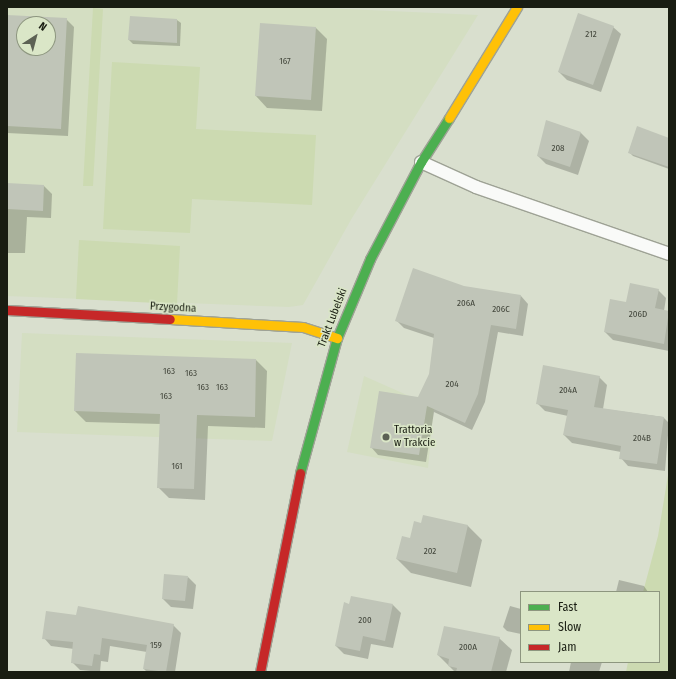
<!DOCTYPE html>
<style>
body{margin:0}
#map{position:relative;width:676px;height:679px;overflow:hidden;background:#d9dfce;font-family:"Fira Sans Condensed",sans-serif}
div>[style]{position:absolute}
.built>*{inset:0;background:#d4dec2}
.green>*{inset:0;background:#ccdab1}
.shadow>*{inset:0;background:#0003}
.building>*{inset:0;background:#c0c5b8}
.roads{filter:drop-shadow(1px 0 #9ea295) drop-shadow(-1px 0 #9ea295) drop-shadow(0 1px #9ea295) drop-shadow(0 -1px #9ea295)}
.lane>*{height:12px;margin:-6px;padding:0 6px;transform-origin:6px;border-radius:6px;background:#f9faf8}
.fast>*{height:9px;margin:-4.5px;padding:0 4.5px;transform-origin:4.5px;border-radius:4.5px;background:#4caf50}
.slow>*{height:9px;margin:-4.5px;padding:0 4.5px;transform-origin:4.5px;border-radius:4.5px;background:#ffc107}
.jam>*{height:9px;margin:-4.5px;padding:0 4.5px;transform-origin:4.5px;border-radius:4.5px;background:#c62828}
.dots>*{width:11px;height:11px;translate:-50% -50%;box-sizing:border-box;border:2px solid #dae6c7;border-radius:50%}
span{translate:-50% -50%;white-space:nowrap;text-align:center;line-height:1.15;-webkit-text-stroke:3px #dae6c7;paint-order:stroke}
.number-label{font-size:9px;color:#43473c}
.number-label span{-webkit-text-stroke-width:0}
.street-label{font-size:11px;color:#191d12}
.poi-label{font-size:11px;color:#191d12}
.left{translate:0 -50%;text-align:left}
.frame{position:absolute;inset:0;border:8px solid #191d12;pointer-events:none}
.legend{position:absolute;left:520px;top:591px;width:140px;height:72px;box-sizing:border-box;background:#dae6c7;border:1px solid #8d967f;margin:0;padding:5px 7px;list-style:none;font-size:12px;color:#191d12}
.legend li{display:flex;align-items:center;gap:8px;height:20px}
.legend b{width:20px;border:1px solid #8d967f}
.north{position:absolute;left:16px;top:16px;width:40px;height:40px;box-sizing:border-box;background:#dae6c7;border:1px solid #8d967f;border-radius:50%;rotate:36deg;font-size:11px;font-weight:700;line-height:16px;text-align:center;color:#191d12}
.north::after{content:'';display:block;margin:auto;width:14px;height:18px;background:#5c6154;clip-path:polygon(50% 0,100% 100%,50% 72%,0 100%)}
</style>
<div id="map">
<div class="built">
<i style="clip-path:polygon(evenodd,7px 7px,302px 7px,478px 15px,352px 218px,303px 305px,289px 307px,7px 296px,7px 7px,24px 24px,48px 24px,48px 48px,24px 48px,24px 24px)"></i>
<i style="clip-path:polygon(22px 333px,292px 343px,272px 441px,17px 432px)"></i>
<i style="clip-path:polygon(364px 376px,434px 407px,428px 468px,347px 452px)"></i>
</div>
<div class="green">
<i style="clip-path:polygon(93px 8px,103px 9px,93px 186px,83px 186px)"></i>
<i style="clip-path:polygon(112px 62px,200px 67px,196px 129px,316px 135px,312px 205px,192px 199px,190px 233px,103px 229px)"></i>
<i style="clip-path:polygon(79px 240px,180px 246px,177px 304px,76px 299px)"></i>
<i style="clip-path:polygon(669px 469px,669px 672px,626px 672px,628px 662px,659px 662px,659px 592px,643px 592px,658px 536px)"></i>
</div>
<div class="shadow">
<i style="clip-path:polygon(evenodd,7px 16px,66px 19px,74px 27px,68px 136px,7px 133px,7px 16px,24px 24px,48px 24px,48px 48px,24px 48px,24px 24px)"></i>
<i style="clip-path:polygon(177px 20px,181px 23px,180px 46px,133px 44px,129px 40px)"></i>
<i style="clip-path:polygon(261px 24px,316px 28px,327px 39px,322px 111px,267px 108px,256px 96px)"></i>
<i style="clip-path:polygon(613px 27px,621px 34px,601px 92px,567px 80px,559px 72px)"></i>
<i style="clip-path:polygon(547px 121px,581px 133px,589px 141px,578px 175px,546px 164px,538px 156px)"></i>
<i style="clip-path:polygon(669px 139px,669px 169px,633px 156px,629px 152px)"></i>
<i style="clip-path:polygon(7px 184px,44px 186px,52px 194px,51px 218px,27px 217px,25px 253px,7px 253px)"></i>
<i style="clip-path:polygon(463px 287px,521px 296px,528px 304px,523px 336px,498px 332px,485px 402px,472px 430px,434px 412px,426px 462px,378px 455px,371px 447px,419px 398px,430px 374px,434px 338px,404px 328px,397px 321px)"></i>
<i style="clip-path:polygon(658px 290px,666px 298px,664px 311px,669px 312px,669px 351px,613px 340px,605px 332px,627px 303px)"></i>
<i style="clip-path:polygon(77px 354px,256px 360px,267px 371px,265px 428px,208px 426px,205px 500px,169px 498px,158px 487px,161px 424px,86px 422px,75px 411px)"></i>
<i style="clip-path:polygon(599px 377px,607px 385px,603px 409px,663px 417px,669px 423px,665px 471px,628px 466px,621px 458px,621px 452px,572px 443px,564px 435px,568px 416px,545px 411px,537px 403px)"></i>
<i style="clip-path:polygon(424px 516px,468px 526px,482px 540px,471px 587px,411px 573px,397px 559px,422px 524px)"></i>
<i style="clip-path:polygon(188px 577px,196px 585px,193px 609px,171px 607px,163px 599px)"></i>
<i style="clip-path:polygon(619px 580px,644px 586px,648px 592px,616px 592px)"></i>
<i style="clip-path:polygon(350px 605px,393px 605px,401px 613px,393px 648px,371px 644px,368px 659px,344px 654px,336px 646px)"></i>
<i style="clip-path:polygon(510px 606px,521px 609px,521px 634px,507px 631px,503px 627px)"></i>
<i style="clip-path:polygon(173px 625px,181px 633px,175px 672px,147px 672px,144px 669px,147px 652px,110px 646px,108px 662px,101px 661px,100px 672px,80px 670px,72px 662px,74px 649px,51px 646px,44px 638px)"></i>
<i style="clip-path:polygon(499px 638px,512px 650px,506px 672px,455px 672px,438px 655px)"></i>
<i style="clip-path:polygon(571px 662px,602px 662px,599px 672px,569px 672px)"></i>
</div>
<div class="building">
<i style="clip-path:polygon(578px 13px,614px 26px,593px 85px,558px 72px)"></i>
<i style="clip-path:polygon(evenodd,7px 15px,67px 18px,61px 129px,7px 126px,7px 15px,24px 24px,48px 24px,48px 48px,24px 48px,24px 24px)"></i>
<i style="clip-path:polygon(130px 16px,177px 19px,177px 43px,128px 40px)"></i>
<i style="clip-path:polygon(260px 23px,316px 27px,311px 100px,255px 96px)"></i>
<i style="clip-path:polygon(546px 120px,581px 132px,570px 167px,537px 156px)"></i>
<i style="clip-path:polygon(637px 126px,669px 138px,669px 167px,628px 153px)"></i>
<i style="clip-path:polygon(7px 183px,44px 185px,43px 211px,7px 209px)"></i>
<i style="clip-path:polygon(413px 268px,464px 286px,521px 295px,516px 329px,491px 325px,478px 394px,465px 423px,427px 406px,419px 455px,370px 448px,379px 391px,418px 397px,429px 374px,434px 334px,395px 321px)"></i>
<i style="clip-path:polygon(630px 283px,659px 289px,655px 308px,669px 311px,664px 344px,604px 332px,610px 299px,626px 302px)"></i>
<i style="clip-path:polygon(76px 353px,256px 359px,255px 417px,197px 415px,194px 489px,157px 488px,160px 414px,74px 411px)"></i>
<i style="clip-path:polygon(543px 365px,600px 376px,594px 407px,664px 417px,657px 464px,619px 459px,621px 446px,563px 435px,568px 410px,536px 404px)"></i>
<i style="clip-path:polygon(423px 515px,468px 525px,457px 573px,396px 559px,402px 536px,410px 538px,414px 521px,421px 523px)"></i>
<i style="clip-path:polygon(164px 574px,188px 576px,185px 601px,162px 599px)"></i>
<i style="clip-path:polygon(351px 596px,393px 604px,385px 641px,363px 636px,360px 651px,335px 646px,344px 602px,349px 604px)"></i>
<i style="clip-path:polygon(78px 606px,174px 624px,166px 672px,143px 669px,147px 645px,102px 638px,100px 655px,94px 654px,92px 666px,71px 663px,73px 642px,42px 639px,46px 611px,76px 615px)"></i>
<i style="clip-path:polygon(444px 626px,500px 637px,491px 672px,456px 672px,457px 668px,448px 666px,449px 659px,437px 655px)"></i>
</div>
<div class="roads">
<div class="lane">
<i style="left:421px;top:162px;width:60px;rotate:24.4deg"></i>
<i style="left:476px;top:187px;width:204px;rotate:19.1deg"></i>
</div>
<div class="fast">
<i style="left:300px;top:473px;width:140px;rotate:-74.7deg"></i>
<i style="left:337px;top:338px;width:86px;rotate:-67.3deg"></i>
<i style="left:370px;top:259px;width:110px;rotate:-62.3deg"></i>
<i style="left:421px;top:162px;width:52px;rotate:-57.5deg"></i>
</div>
<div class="slow">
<i style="left:449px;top:118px;width:130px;rotate:-58.5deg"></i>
<i style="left:170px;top:319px;width:133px;rotate:3.4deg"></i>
<i style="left:303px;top:327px;width:36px;rotate:18deg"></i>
</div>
<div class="jam">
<i style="left:7px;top:310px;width:163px;rotate:3.2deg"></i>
<i style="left:260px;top:672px;width:203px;rotate:-78.6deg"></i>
</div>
</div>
<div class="dots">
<i style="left:386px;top:437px;background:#5c6154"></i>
</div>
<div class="number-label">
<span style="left:591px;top:34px">212</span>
<span style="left:285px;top:61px">167</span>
<span style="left:558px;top:148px">208</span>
<span style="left:466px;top:303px">206A</span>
<span style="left:501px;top:309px">206C</span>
<span style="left:638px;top:314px">206D</span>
<span style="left:169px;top:371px">163</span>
<span style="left:191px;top:373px">163</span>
<span style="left:452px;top:384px">204</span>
<span style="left:203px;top:387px">163</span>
<span style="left:222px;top:387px">163</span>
<span style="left:568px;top:390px">204A</span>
<span style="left:166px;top:396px">163</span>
<span style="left:642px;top:438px">204B</span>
<span style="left:177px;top:466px">161</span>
<span style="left:430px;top:551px">202</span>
<span style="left:365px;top:620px">200</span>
<span style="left:156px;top:645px">159</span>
<span style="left:468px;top:647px">200A</span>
</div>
<div class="street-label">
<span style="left:173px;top:308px;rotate:3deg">Przygodna</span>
<span style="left:333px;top:318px;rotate:-69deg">Trakt Lubelski</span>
</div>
<div class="poi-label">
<span class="left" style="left:394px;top:437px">Trattoria<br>w Trakcie</span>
</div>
<div class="frame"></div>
<ul class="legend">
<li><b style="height:5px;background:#4caf50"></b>Fast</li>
<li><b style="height:5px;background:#ffc107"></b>Slow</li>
<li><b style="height:5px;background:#c62828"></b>Jam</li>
</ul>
<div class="north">N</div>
</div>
